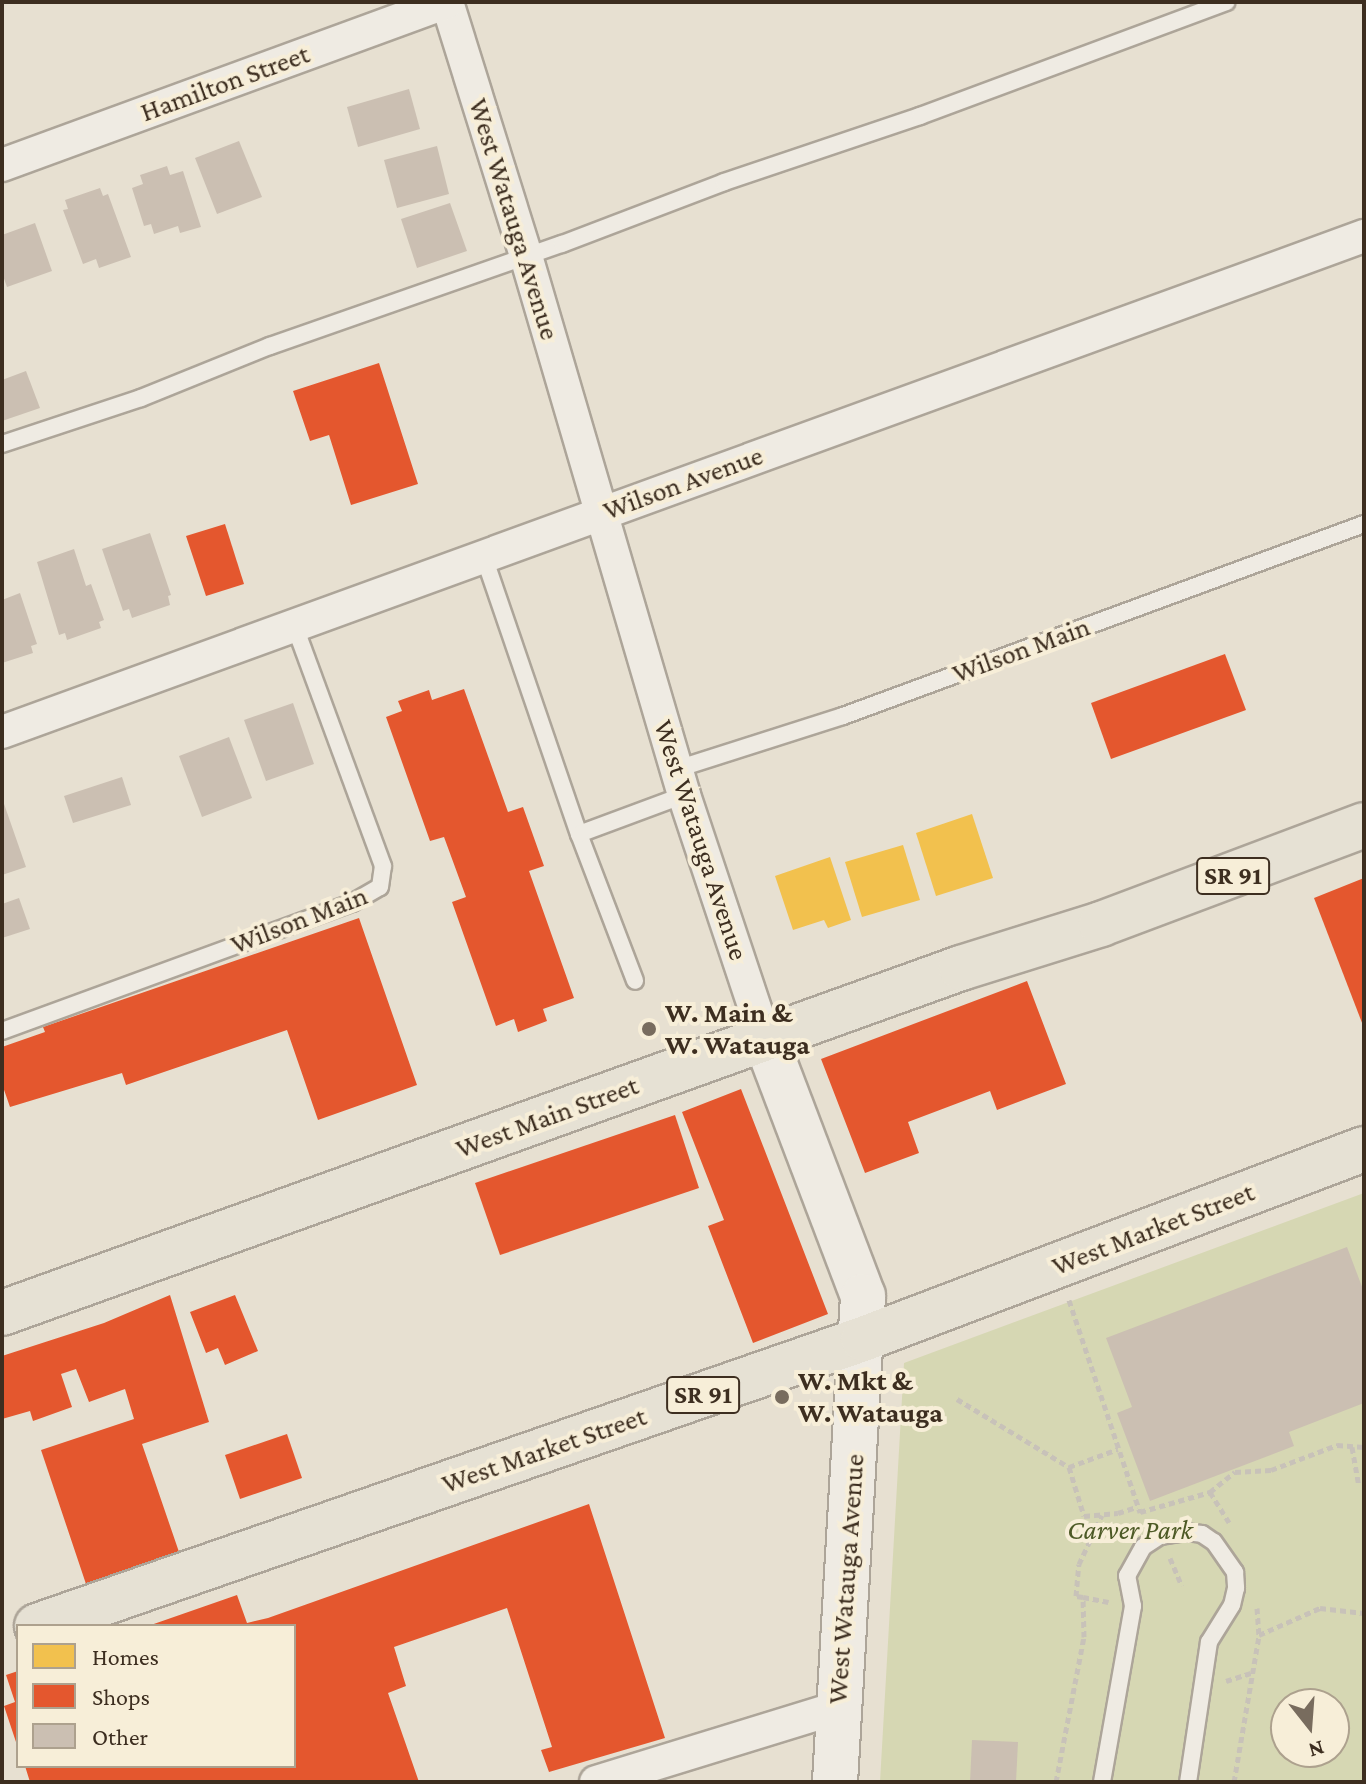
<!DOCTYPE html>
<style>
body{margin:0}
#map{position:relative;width:1366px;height:1784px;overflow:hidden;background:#e7e0d1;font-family:"Crimson Pro",serif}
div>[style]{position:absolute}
.green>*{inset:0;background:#d6d7b3}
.homes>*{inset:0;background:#f2c14e}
.shops>*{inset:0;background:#e4572e}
.building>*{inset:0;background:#cbbfb2}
.path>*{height:5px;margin-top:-2.5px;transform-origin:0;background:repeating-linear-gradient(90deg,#c8c2b9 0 6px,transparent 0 10px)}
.roads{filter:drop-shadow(2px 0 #ada599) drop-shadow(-2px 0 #ada599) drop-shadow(0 2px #ada599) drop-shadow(0 -2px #ada599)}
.service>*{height:16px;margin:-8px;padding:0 8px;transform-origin:8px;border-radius:8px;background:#efebe3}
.minor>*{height:32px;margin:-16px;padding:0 16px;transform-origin:16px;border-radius:16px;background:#efebe3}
.secondary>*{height:44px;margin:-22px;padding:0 22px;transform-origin:22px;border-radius:22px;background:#efebe3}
.primary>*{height:44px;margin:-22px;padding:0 22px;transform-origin:22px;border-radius:22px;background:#e6e1d4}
.dots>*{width:22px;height:22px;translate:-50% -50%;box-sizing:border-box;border:4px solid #f7eed8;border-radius:50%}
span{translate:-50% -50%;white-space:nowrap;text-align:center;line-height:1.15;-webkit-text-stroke:8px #f7eed8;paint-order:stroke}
.shield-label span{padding:2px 6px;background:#f7eed8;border:2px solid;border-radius:6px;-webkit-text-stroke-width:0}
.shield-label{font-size:26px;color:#3d2e20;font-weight:700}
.street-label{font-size:28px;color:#3d2e20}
.poi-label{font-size:28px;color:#3d2e20;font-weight:700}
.left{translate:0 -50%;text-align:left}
.park-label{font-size:28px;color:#4d5a26;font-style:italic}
.frame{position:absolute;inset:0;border:4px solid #3d2e20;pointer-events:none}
.legend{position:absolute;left:16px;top:1624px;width:280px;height:144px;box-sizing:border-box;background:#f7eed8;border:2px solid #ada18e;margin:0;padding:10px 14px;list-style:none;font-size:24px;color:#3d2e20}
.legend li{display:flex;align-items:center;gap:16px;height:40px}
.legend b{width:40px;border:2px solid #ada18e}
.north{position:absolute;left:1270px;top:1688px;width:80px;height:80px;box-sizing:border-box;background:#f7eed8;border:2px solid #ada18e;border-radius:50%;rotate:163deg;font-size:22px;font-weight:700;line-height:32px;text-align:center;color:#3d2e20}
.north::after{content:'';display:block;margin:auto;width:28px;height:36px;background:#786c5e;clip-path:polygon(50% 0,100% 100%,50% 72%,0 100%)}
</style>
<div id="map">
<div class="green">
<i style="clip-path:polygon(evenodd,1364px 1193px,1364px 1782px,880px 1782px,904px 1363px,1364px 1193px,1286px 1704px,1334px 1704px,1334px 1752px,1286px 1752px,1286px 1704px)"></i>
</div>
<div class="homes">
<i style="clip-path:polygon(972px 814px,993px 878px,936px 896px,916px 833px)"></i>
<i style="clip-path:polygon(903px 845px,920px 900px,862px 917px,845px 862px)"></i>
<i style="clip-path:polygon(830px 857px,851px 920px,828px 928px,824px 920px,793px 930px,775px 876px)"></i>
</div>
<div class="shops">
<i style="clip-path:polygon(379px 363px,418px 484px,351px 505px,329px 435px,310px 441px,293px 391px)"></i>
<i style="clip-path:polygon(225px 524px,244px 584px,206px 596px,186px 536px)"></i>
<i style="clip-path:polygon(1225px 654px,1246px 710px,1111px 759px,1091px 703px)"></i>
<i style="clip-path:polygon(464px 689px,508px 812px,523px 807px,544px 866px,529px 871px,574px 998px,543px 1009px,547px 1021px,518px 1032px,514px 1019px,496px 1026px,452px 902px,466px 897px,444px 837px,430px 841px,386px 717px,402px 711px,398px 701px,429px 690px,432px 700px)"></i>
<i style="clip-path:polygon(1364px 878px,1364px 1028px,1314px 898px)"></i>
<i style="clip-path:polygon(359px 918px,417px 1085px,318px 1120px,287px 1030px,126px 1085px,122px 1073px,10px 1107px,2px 1084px,2px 1047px,45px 1032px,43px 1027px)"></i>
<i style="clip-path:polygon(1027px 981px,1066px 1084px,997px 1110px,990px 1091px,908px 1122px,919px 1153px,865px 1173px,821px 1059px)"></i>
<i style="clip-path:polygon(741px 1089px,828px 1314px,753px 1343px,708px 1226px,724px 1220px,682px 1112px)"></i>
<i style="clip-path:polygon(675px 1115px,699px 1188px,500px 1255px,475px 1183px)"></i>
<i style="clip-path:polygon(170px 1295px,209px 1422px,142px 1444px,179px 1552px,86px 1584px,41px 1450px,134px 1419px,125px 1389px,89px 1402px,76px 1369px,61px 1374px,72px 1407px,33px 1421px,30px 1411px,2px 1419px,2px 1356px,104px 1323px)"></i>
<i style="clip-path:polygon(235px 1295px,258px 1351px,225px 1365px,218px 1348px,206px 1353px,190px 1312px)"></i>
<i style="clip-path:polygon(287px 1434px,302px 1478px,240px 1499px,225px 1455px)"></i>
<i style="clip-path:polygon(589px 1504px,665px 1738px,549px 1772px,541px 1750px,552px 1747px,507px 1608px,394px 1647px,406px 1686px,388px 1693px,419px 1782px,30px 1782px,25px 1766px,294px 1766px,294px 1626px,148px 1626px,237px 1595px,247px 1623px,268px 1618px)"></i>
<i style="clip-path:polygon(18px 1671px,18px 1745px,17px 1745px,4px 1706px,15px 1702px,6px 1675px)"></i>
</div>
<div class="building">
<i style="clip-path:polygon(409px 89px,420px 129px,358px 147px,347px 107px)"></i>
<i style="clip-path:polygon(239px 141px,262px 197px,217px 214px,195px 158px)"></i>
<i style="clip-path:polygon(437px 146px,449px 194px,397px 208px,384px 160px)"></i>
<i style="clip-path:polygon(167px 166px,170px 175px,183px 171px,201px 227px,180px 233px,178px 226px,154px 234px,151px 224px,144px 226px,132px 188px,143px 184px,140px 175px)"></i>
<i style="clip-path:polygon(100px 188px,103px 196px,108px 194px,131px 257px,99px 268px,96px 259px,83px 264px,63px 210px,68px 209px,65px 200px)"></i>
<i style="clip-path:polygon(450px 203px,467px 251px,417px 268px,401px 219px)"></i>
<i style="clip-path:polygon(35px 223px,52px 271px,7px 287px,2px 273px,2px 235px)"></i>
<i style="clip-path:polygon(26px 371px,40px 408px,2px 421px,2px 380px)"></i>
<i style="clip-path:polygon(150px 533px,171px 595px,168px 596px,170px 605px,132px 618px,129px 609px,123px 611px,102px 549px)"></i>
<i style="clip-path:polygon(74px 549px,86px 586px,91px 584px,104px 620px,99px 622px,101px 628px,67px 640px,65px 633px,59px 635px,37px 562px)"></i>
<i style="clip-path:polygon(20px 593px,37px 644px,31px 646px,33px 653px,2px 663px,2px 600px)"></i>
<i style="clip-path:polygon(293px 703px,314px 764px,266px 781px,244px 720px)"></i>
<i style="clip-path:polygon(229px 737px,252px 798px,202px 817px,179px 756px)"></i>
<i style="clip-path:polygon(122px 777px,131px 805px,73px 823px,64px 796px)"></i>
<i style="clip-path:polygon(2px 798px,26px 867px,2px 875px)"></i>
<i style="clip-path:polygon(19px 898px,30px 929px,2px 938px,2px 904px)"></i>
<i style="clip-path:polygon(1347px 1247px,1364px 1292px,1364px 1403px,1289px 1432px,1294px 1446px,1150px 1501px,1117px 1413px,1132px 1407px,1106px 1338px)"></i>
<i style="clip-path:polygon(972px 1740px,1018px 1742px,1016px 1782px,970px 1782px)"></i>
</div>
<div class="path">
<i style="left:1069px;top:1300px;width:224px;rotate:71.5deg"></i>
<i style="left:1140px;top:1512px;width:73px;rotate:-15.9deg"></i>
<i style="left:1210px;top:1492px;width:32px;rotate:-39deg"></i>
<i style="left:1235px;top:1472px;width:36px;rotate:-3deg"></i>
<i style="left:1271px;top:1470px;width:71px;rotate:-20.7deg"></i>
<i style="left:1337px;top:1445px;width:27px;rotate:4deg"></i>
<i style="left:957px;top:1399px;width:131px;rotate:31.3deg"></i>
<i style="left:1069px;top:1467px;width:52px;rotate:-20.2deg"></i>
<i style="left:1352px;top:1447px;width:39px;rotate:80deg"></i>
<i style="left:1069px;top:1467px;width:51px;rotate:73deg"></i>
<i style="left:1084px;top:1516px;width:34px;rotate:-5deg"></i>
<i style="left:1118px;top:1513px;width:20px;rotate:-18deg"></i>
<i style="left:1210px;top:1492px;width:36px;rotate:58deg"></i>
<i style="left:1170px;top:1558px;width:30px;rotate:67deg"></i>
<i style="left:1083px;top:1597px;width:26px;rotate:11deg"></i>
<i style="left:1257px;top:1608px;width:27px;rotate:86deg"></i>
<i style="left:1259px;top:1635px;width:67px;rotate:-23.9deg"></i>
<i style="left:1320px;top:1608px;width:44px;rotate:6.5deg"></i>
<i style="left:1226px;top:1681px;width:29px;rotate:-18deg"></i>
<i style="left:1056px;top:1782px;width:148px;rotate:-79.1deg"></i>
<i style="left:1084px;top:1637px;width:40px;rotate:-91.4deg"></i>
<i style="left:1083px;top:1597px;width:7px;rotate:-172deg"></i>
<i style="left:1076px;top:1596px;width:32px;rotate:-85deg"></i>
<i style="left:1079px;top:1564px;width:54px;rotate:-64.9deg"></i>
<i style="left:1234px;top:1782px;width:149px;rotate:-80.3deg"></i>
</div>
<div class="roads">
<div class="service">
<i style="left:2px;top:444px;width:146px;rotate:-18.3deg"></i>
<i style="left:141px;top:398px;width:139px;rotate:-22deg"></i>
<i style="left:270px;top:346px;width:309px;rotate:-19.3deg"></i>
<i style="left:562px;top:244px;width:173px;rotate:-20.9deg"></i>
<i style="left:724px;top:182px;width:207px;rotate:-18.6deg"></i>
<i style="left:920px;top:116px;width:327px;rotate:-20.4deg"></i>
<i style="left:484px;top:557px;width:293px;rotate:71.1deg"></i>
<i style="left:579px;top:834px;width:157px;rotate:69.1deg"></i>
<i style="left:677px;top:769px;width:174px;rotate:-17.7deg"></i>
<i style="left:843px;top:716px;width:555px;rotate:-20.23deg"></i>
<i style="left:579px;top:834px;width:112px;rotate:-20.4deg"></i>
<i style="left:2px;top:1031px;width:373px;rotate:-20.1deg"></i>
<i style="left:352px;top:903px;width:32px;rotate:-30deg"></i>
<i style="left:380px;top:887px;width:21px;rotate:-82deg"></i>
<i style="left:383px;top:866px;width:255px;rotate:-110.2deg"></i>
<i style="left:1102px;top:1782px;width:179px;rotate:-80deg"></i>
<i style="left:1133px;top:1606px;width:31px;rotate:-101deg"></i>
<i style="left:1127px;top:1576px;width:33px;rotate:-61deg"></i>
<i style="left:1143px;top:1547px;width:20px;rotate:-33deg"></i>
<i style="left:1160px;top:1536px;width:24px;rotate:-9deg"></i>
<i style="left:1184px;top:1532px;width:18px;rotate:6deg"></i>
<i style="left:1202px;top:1534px;width:14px;rotate:34deg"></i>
<i style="left:1214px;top:1542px;width:37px;rotate:55deg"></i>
<i style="left:1235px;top:1572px;width:16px;rotate:86deg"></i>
<i style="left:1236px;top:1588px;width:17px;rotate:103deg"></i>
<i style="left:1232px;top:1605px;width:44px;rotate:121.9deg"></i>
<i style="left:1209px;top:1642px;width:142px;rotate:98.5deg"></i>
</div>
<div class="minor">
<i style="left:447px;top:2px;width:266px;rotate:72.7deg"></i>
<i style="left:526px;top:256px;width:562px;rotate:73.66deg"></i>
<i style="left:684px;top:795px;width:256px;rotate:71.6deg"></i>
<i style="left:2px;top:165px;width:475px;rotate:-20.1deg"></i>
<i style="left:2px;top:732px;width:1450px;rotate:-20.01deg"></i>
<i style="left:596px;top:1782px;width:252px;rotate:-17.1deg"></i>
</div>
<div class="secondary">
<i style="left:765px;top:1038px;width:276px;rotate:69.2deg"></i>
<i style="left:863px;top:1296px;width:487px;rotate:93.3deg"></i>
</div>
<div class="primary">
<i style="left:2px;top:1313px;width:1019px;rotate:-19.79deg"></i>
<i style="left:961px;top:968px;width:147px;rotate:-17.4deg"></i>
<i style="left:1101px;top:924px;width:281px;rotate:-20.6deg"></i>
<i style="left:37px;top:1626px;width:874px;rotate:-19.16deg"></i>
<i style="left:863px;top:1339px;width:536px;rotate:-20.77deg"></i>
</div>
</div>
<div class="dots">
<i style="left:649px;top:1029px;background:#786c5e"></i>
<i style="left:782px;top:1397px;background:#786c5e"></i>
</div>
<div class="shield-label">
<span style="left:1233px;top:876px">SR 91</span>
<span style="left:703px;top:1395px">SR 91</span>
</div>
<div class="street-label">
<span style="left:225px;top:83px;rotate:-20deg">Hamilton Street</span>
<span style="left:514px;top:219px;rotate:73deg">West Watauga Avenue</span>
<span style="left:683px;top:483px;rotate:-20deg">Wilson Avenue</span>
<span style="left:1021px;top:650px;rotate:-20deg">Wilson Main</span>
<span style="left:701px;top:840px;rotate:72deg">West Watauga Avenue</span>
<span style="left:299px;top:920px;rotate:-21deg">Wilson Main</span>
<span style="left:547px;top:1117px;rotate:-20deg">West Main Street</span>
<span style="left:1153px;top:1229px;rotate:-21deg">West Market Street</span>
<span style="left:544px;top:1450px;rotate:-19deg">West Market Street</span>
<span style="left:846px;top:1579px;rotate:-86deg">West Watauga Avenue</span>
</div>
<div class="poi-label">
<span class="left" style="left:665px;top:1029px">W. Main &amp;<br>W. Watauga</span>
<span class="left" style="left:798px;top:1397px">W. Mkt &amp;<br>W. Watauga</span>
</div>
<div class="park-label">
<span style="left:1130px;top:1530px">Carver Park</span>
</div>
<div class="frame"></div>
<ul class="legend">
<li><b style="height:22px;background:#f2c14e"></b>Homes</li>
<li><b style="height:22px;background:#e4572e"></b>Shops</li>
<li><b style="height:22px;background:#cbbfb2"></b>Other</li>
</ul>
<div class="north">N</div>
</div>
